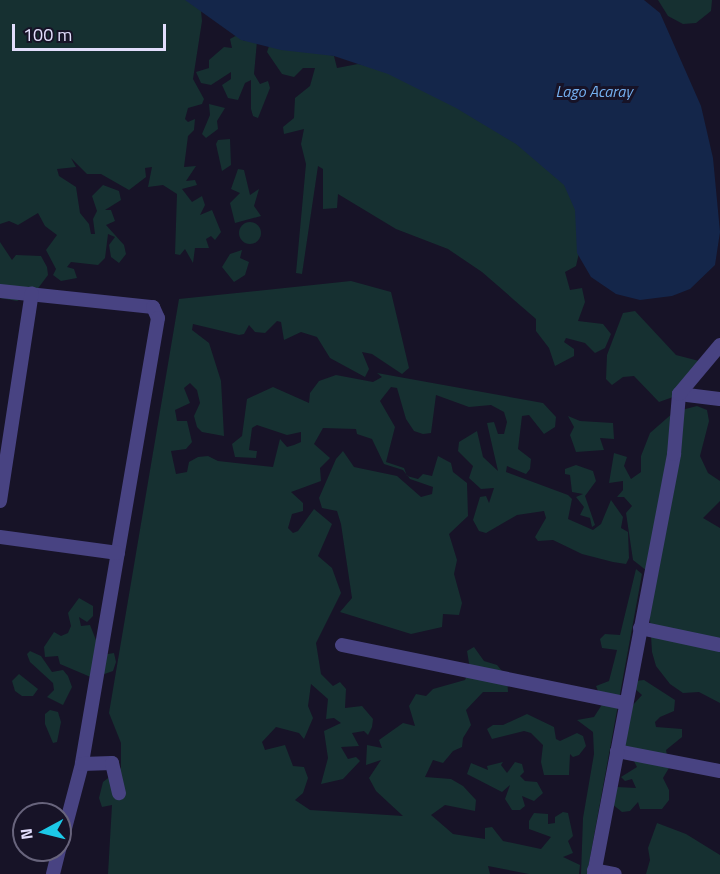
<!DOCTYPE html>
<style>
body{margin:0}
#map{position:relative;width:720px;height:874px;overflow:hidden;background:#171327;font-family:"Titillium Web",sans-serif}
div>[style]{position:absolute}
.green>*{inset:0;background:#163031}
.round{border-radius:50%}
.water>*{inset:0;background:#14264a}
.minor>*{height:14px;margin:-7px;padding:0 7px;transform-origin:7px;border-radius:7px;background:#484382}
span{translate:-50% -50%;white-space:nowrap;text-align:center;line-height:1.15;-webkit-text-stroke:6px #171327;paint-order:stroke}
.water-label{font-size:16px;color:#75b1f1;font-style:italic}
.north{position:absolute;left:12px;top:802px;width:60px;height:60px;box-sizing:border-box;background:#171327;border:2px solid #68647c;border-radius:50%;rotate:263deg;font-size:16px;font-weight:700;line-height:24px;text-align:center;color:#e2ddfc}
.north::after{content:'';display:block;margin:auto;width:21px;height:27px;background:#1cc9e8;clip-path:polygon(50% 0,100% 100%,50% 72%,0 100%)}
.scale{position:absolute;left:12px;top:24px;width:154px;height:27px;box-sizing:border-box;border:3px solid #e2ddfc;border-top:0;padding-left:8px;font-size:18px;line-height:21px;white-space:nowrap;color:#e2ddfc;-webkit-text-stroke:4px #171327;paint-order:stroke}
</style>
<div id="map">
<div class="green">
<i style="clip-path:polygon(0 0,200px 0,202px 21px,193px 79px,204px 99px,202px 104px,188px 108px,185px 119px,188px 122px,195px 119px,194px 130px,188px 136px,184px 167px,196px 166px,186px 181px,195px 180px,197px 185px,182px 189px,192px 202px,202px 196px,205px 205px,200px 215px,212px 210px,221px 232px,215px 240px,211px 236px,206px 239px,209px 248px,195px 248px,193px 263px,185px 249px,180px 255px,175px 254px,177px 194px,163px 185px,148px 187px,152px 167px,145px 168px,146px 177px,129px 190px,101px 174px,87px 174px,71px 158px,76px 167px,57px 169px,59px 176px,76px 187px,80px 213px,89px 224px,91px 234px,95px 234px,93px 219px,97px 211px,92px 196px,103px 185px,119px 191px,121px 200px,105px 210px,111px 210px,115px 221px,106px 225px,124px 245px,126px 254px,119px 263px,111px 257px,109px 245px,115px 237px,108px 234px,105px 258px,98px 265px,71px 262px,67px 267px,74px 269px,77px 278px,61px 281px,53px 275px,56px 269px,46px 250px,57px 235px,45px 226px,38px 213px,18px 225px,9px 221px,0 224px)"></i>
<i style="clip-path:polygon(658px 0,712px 0,711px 11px,696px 23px,683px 24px,668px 16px)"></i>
<i style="clip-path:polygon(239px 34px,244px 41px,257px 41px,254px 74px,260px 84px,268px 81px,270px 88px,258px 118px,253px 116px,251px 109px,251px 80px,245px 83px,238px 100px,228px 98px,222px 85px,231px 79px,231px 72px,211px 85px,201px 83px,196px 72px,209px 68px,209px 60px,224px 47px,232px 48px,230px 39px)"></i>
<i style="clip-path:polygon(271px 40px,334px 56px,337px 68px,358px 64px,433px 81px,571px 185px,582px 240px,576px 266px,565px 272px,570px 290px,582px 288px,585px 302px,578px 321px,603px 324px,611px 334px,605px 348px,595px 353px,585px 343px,566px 338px,564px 342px,574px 349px,574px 356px,555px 366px,549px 348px,536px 331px,536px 319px,482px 272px,448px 249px,396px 229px,338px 194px,337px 208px,323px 209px,323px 169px,318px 166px,302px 274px,296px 273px,306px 164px,301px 144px,304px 129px,284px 134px,283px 127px,294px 118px,295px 98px,310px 86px,315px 68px,303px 68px,294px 77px,282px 74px,267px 52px)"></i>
<i style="clip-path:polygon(209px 104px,225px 108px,217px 121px,218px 129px,206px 138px,202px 134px,210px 115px)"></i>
<i style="clip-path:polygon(230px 139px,231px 165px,222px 171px,216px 144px,218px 140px)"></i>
<i style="clip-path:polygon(238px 169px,244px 170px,250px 195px,259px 189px,254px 206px,261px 216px,235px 223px,230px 203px,240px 193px,231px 189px)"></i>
<i class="round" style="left:239px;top:222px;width:22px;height:22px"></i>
<i style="clip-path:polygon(0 242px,12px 260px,16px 255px,41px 256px,47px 267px,48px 275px,36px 291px,17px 301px,0 298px)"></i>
<i style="clip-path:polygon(242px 250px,240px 258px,249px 262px,245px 275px,234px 282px,222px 267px,230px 254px)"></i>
<i style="clip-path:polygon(351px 281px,391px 292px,409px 368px,402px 374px,372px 354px,362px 352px,369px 369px,365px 377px,330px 358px,317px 337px,301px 332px,284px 340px,281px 322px,277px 321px,265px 333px,255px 332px,249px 325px,244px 334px,239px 335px,193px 324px,192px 330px,209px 343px,221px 381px,224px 436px,202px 432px,197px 427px,194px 416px,200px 403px,197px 390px,190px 383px,184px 388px,190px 403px,175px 410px,177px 421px,187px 421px,192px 442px,186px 449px,171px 451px,176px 474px,187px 472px,189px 462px,198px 457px,208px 456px,218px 461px,273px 467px,280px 439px,287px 447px,294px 445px,301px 442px,301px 432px,287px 435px,257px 425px,252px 428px,249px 450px,257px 451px,256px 458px,235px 457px,232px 444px,242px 436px,247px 399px,273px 387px,309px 403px,310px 393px,319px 381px,336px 375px,373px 382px,382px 377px,377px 373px,543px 403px,556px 417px,555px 427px,544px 434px,529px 415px,522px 416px,518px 449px,531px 459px,530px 469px,526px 474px,507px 466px,506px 472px,568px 495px,572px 499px,568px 519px,593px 530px,601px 524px,611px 500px,623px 517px,621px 528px,628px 532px,629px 558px,626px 564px,613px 562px,582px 554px,553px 540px,538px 541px,535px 537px,546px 518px,544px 511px,517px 515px,486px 533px,479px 531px,473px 520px,480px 497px,486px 496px,489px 503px,494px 488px,481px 489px,469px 478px,473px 466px,458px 451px,459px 442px,477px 431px,483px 457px,498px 471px,487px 423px,494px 422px,498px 434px,504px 434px,507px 422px,504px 412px,491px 405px,469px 407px,436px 395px,431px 433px,423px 434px,414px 431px,406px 419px,397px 388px,391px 387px,380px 401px,395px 427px,386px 462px,404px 468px,407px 476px,418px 479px,423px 474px,432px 476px,438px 456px,451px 463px,453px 472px,467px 483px,468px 516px,449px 534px,457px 560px,454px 574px,462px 603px,459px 615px,443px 614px,442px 627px,411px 634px,340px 612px,352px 598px,341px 524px,337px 511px,322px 508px,319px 498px,336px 459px,343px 451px,354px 467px,397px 476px,421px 497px,432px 494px,433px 487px,410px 479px,403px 470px,384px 464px,372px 439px,357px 434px,356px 429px,323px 428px,314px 444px,330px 458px,320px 468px,321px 481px,291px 492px,303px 503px,303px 511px,292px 514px,288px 528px,293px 533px,298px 531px,314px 509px,332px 524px,318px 556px,332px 568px,341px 593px,316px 643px,321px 674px,333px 686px,340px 682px,346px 689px,345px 708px,362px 706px,373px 719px,372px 727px,368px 735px,364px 731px,352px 733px,359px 746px,341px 747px,348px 759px,356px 757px,360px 761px,343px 779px,321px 784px,328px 758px,324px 731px,341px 723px,334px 718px,326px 719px,328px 699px,311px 684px,308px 706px,313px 718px,304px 739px,299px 733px,276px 727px,262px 742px,265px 750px,285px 745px,293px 766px,304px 767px,308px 778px,303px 793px,295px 800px,310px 810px,403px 816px,376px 791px,369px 778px,381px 760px,366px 765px,367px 745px,382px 748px,379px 740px,403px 723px,415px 726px,409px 706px,416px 694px,426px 696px,433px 689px,465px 680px,470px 669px,467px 651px,474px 647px,484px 661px,497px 665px,507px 677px,508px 692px,483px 692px,466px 710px,471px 725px,463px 738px,462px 747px,453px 751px,443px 763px,433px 760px,425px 777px,451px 779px,463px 786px,476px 800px,475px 811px,445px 805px,431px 815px,453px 834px,485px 839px,485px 828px,492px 827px,503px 841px,541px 849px,551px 837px,529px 829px,529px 821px,534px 813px,548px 814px,548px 824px,555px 823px,555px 817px,563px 812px,568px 813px,573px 836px,568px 841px,573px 853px,563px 857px,580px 865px,579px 874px,529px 874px,488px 866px,490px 874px,108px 874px,112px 805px,102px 807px,99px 798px,103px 782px,121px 768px,121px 743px,109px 713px,179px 299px)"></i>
<i style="clip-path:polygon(635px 311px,676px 355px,699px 361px,673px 397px,659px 402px,634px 376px,623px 377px,612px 385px,606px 379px,607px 355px,623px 313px)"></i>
<i style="clip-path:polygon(697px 406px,707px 410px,709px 421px,700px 456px,708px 473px,720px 481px,720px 501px,703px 518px,720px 528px,720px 703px,699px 692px,683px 693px,670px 684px,656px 666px,652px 652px,647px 571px,633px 560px,626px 513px,632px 506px,624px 497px,617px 497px,623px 490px,623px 481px,609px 483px,614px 453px,627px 457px,624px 466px,631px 479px,641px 472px,641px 456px,650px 433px,674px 412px)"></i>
<i style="clip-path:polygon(568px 416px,580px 421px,613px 423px,614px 439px,600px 438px,604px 450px,576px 452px,570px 435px,574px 427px)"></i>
<i style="clip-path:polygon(576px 465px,593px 471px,596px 481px,585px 496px,595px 525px,592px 527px,590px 518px,580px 515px,584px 507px,576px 497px,583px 494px,572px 492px,570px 475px,565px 474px,565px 469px)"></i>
<i style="clip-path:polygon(636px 569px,642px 574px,587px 874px,581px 874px,583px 818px,594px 754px,593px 732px,577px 720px,594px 717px,603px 703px,596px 686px,609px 681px,617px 650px,602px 648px,600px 639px,605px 634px,620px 635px)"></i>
<i style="clip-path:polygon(79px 598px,93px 606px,93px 616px,87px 622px,79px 617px,81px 626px,90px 625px,102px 655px,114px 653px,116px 662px,113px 671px,93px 678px,60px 664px,58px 656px,45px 657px,44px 647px,54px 632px,61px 636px,68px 633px,71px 626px,68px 613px)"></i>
<i style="clip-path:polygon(30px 651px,41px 656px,52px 672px,63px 670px,68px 676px,72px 687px,63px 705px,47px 697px,54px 690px,53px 683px,30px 662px,27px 654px)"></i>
<i style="clip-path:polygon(19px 674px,38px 689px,33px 696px,22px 696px,15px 691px,12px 681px)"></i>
<i style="clip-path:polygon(644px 680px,675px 700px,674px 711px,660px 717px,655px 722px,656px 727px,682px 729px,682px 737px,666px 750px,667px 755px,676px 756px,663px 778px,669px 790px,669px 800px,662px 809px,640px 809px,638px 802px,630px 811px,622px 812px,612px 804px,617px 787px,636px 788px,632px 779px,625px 781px,621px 777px,637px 767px,629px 751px,624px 751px,632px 706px,642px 695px,634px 688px,635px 681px)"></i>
<i style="clip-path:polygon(50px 710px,58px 712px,61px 722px,57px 742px,53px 743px,45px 724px,45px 714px)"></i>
<i style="clip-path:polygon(527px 714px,554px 727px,556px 739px,560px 741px,577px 733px,583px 736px,586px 746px,579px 755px,573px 757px,570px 754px,569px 775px,544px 775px,541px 762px,543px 745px,531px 733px,524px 731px,492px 739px,487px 729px,493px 725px,503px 725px)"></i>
<i style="clip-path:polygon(503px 762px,501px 765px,507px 773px,515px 762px,522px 764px,524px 772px,520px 776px,525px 781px,537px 782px,543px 793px,534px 801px,522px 796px,525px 806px,520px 810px,512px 810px,505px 799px,510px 785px,502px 792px,467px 774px,471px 763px,488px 770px,487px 766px)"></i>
<i style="clip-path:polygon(657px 823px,686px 834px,720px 855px,720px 874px,646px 874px,650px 860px,648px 848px)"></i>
</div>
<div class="water">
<i style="clip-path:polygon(185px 0,644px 0,660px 13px,701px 106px,713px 158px,720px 232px,715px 265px,690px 289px,672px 296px,640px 300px,616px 294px,591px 277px,577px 253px,575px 210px,564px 185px,516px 144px,456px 108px,388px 74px,334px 56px,281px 50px,241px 40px)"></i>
</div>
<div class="minor">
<i style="left:0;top:291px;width:154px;rotate:6deg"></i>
<i style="left:153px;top:307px;width:12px;rotate:66deg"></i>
<i style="left:158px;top:318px;width:452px;rotate:99.7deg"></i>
<i style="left:82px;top:764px;width:86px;rotate:104.8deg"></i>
<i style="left:679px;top:394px;width:41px;rotate:7deg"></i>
<i style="left:0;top:501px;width:210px;rotate:-81.3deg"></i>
<i style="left:0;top:537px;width:119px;rotate:7.7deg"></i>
<i style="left:640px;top:628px;width:82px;rotate:12deg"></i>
<i style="left:342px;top:645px;width:289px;rotate:11.6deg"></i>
<i style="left:617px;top:751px;width:105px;rotate:11deg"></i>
<i style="left:82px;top:764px;width:30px;rotate:-2deg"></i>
<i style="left:112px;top:763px;width:31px;rotate:77deg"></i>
<i style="left:594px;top:870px;width:21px;rotate:11deg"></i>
<i style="left:53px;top:874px;width:25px;rotate:-76deg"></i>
<i style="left:594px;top:874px;width:428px;rotate:-79.2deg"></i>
<i style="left:674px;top:454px;width:60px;rotate:-85.2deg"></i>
<i style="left:679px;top:394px;width:64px;rotate:-50.1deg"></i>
</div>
<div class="water-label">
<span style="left:594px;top:91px">Lago Acaray</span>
</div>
<div class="north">N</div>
<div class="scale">100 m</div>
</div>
